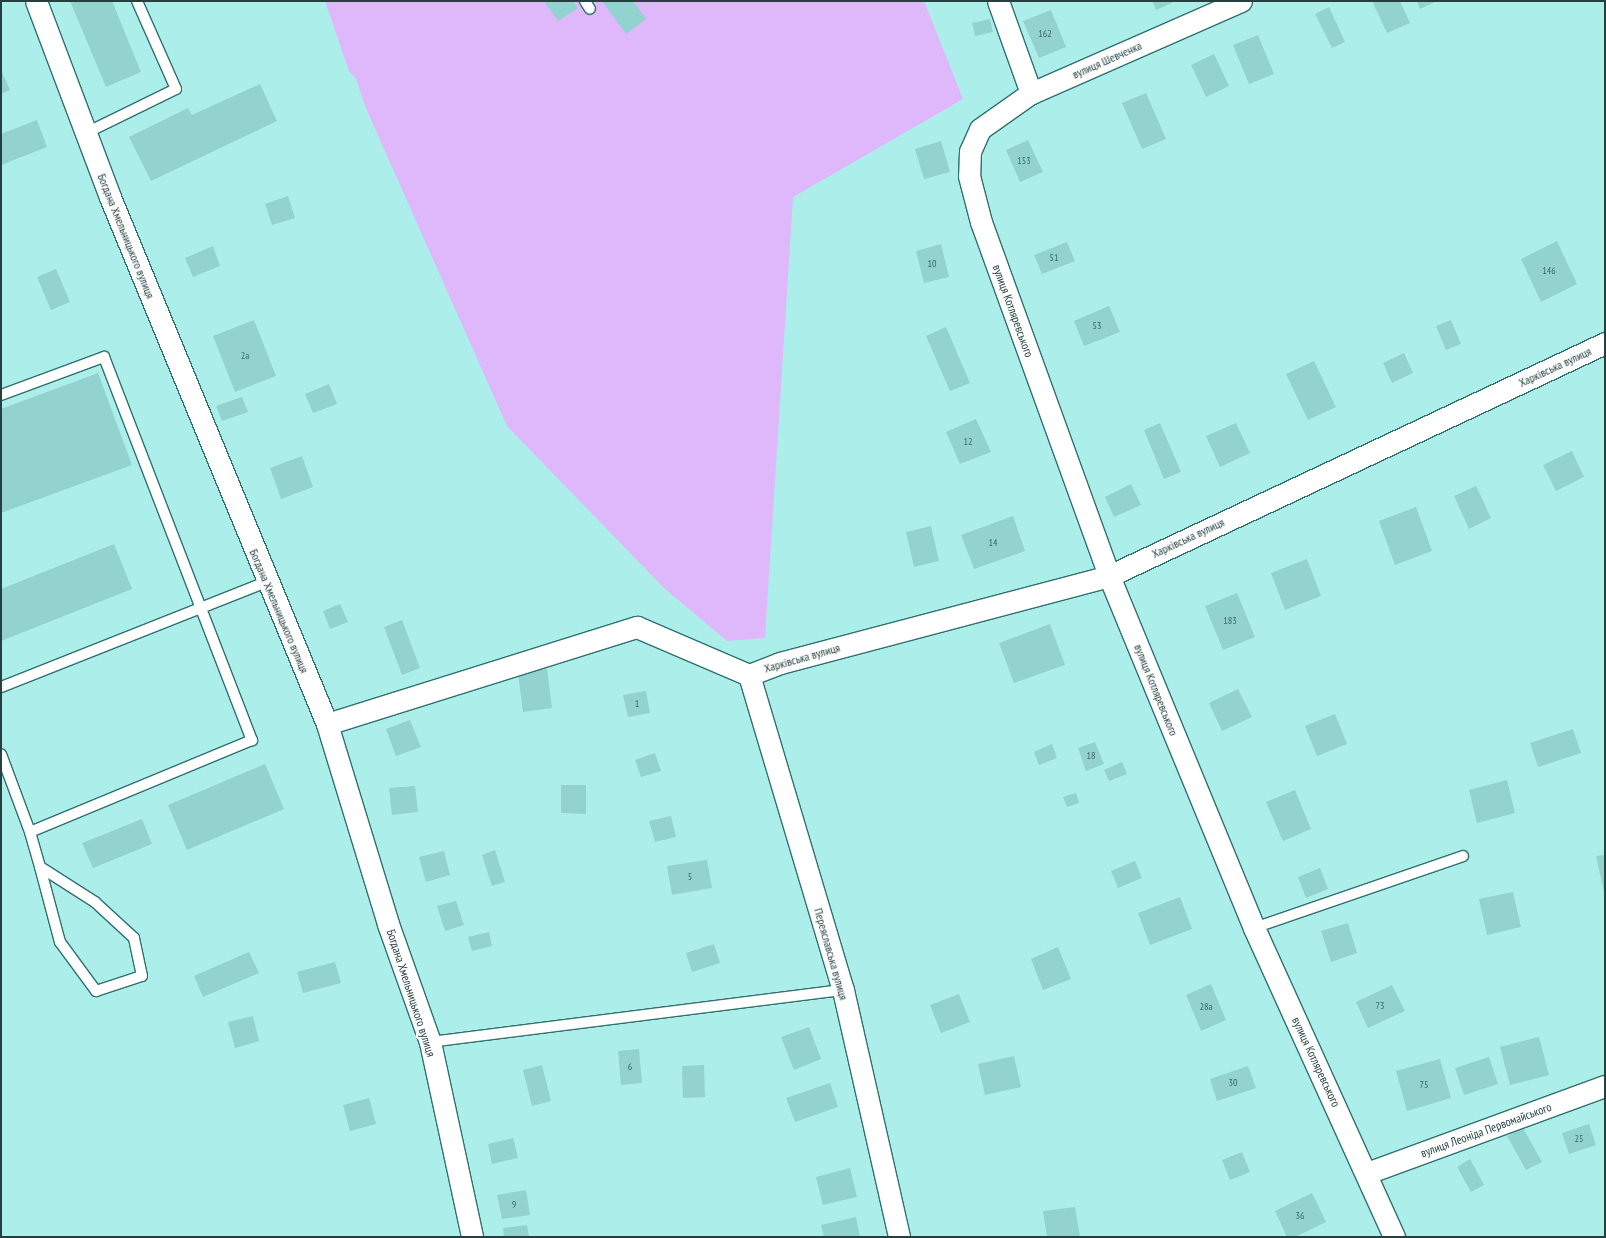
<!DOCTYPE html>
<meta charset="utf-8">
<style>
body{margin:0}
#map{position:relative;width:1606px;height:1238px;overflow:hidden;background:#aceeea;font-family:"PT Sans Narrow",sans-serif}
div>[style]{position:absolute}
.green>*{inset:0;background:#dfb7fb}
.building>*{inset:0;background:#92d3cf}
.roads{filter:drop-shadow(1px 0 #30716e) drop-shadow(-1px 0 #30716e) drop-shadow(0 1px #30716e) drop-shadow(0 -1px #30716e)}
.lane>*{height:10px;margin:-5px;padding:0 5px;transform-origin:5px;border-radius:5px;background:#fff}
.street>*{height:21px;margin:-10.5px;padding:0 10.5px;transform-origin:10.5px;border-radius:10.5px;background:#fff}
span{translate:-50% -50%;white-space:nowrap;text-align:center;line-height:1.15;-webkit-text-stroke:4.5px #fff;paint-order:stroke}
.number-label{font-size:10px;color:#406563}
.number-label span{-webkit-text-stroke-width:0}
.street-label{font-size:12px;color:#25403f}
.frame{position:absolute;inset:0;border:2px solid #25403f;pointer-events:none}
</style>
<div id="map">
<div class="green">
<i style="clip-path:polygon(325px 1px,924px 1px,963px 99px,793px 197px,765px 638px,727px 641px,664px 588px,507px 426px,365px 106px,356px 79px,349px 71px)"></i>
</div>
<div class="building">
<i style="clip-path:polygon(70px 1px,112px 1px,141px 72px,106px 87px)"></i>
<i style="clip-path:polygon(544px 1px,573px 1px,578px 8px,558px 21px)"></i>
<i style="clip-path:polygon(602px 1px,633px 1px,646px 19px,626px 34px)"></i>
<i style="clip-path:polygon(1152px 1px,1172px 1px,1172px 3px,1156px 10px)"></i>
<i style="clip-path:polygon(1372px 1px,1400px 1px,1410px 23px,1387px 33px)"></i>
<i style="clip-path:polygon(1417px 1px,1437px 1px,1420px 9px)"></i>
<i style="clip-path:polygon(1329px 7px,1345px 42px,1332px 48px,1315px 14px)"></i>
<i style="clip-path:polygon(1051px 10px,1066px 47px,1039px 58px,1023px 21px)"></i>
<i style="clip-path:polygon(990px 19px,993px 32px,975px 36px,972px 23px)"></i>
<i style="clip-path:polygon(1258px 35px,1274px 74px,1249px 84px,1233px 45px)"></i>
<i style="clip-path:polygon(1214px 54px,1229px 86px,1206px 97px,1191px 65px)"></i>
<i style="clip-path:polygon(1px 70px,10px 90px,1px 94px)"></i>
<i style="clip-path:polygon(260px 84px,277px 121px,151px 181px,129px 137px,188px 108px,192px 115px)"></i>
<i style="clip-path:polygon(1146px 93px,1166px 139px,1142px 149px,1122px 103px)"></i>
<i style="clip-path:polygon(37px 120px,47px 147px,1px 165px,1px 134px)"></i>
<i style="clip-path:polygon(1028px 140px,1043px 172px,1020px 182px,1006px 150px)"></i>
<i style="clip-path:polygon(941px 141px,950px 172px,924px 179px,915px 149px)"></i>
<i style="clip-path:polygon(288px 196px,295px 218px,272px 225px,265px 204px)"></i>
<i style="clip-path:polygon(1557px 241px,1577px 284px,1541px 302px,1521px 259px)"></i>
<i style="clip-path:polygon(1067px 242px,1075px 261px,1042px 274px,1034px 255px)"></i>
<i style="clip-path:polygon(941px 244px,949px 277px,924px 283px,916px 251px)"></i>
<i style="clip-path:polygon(213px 246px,220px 266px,193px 277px,185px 258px)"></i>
<i style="clip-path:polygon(56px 269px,70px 302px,51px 310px,37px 277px)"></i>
<i style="clip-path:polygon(1109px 306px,1120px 332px,1084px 346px,1074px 321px)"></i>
<i style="clip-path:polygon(254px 320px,276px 376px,235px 392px,213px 336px)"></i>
<i style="clip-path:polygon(1451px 320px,1461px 344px,1446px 350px,1436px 326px)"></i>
<i style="clip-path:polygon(946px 327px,970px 383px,950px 391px,926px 336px)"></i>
<i style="clip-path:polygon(1404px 353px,1413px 373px,1392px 383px,1383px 363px)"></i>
<i style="clip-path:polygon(1314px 361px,1336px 407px,1308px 420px,1286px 374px)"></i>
<i style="clip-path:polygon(98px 373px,132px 465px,1px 513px,1px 409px)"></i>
<i style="clip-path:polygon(329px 384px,337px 404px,313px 413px,305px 394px)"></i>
<i style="clip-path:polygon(242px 397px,248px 412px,222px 421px,216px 406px)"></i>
<i style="clip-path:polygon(976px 419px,991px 452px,960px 464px,946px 432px)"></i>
<i style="clip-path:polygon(1160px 423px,1181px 472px,1164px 479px,1144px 430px)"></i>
<i style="clip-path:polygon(1236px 423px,1250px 453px,1220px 467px,1206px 436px)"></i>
<i style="clip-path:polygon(1572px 451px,1584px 477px,1556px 491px,1543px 465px)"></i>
<i style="clip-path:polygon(302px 456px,313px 487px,281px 499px,270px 468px)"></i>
<i style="clip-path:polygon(1131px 484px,1141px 505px,1114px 517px,1105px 497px)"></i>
<i style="clip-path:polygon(1476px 486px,1491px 518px,1469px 529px,1454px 496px)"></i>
<i style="clip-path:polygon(1416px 507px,1432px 551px,1395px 565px,1379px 521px)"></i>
<i style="clip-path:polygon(1013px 516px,1025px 551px,974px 569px,961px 535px)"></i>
<i style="clip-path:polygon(931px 526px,939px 561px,914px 567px,906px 532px)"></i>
<i style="clip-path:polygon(114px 544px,132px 589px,1px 641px,1px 589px)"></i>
<i style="clip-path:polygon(1307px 559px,1321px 596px,1285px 610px,1271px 573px)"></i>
<i style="clip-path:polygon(1237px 593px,1255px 637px,1223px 650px,1205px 606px)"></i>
<i style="clip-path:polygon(340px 604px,348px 622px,330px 629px,323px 611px)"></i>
<i style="clip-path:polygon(402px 620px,420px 668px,402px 675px,384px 627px)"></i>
<i style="clip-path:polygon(1050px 624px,1065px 665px,1014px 683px,999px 643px)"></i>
<i style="clip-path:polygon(547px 669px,552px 708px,523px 712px,518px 673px)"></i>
<i style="clip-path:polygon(1238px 689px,1252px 717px,1222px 731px,1209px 703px)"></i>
<i style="clip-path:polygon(646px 691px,650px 713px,628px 717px,623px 695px)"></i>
<i style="clip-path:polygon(1335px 714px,1347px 744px,1317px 756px,1305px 726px)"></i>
<i style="clip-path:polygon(410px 720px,421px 747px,396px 756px,386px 729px)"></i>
<i style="clip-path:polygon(1573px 729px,1581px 753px,1538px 767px,1530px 743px)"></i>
<i style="clip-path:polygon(1095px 742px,1104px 764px,1086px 771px,1078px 748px)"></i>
<i style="clip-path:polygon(1052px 744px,1057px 758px,1039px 765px,1034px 752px)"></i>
<i style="clip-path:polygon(655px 753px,661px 771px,641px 777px,635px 760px)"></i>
<i style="clip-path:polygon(1122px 762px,1127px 774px,1109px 781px,1104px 770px)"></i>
<i style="clip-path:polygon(265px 764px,284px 809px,187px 850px,168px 805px)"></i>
<i style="clip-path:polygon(1507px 780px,1515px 813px,1477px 823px,1469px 790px)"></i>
<i style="clip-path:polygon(561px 785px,586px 785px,586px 814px,561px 813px)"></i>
<i style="clip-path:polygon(415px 786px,418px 812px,392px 815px,389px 788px)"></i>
<i style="clip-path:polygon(1295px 790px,1311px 829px,1283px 841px,1266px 802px)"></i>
<i style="clip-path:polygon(1076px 793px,1079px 803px,1067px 807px,1063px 797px)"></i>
<i style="clip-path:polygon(671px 816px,676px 837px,655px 842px,649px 821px)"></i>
<i style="clip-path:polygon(142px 819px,152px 844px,93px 868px,82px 843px)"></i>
<i style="clip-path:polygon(495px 850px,505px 882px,492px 886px,482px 855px)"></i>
<i style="clip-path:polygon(444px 851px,450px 875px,426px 882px,419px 857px)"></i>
<i style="clip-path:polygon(1605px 855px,1605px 892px,1604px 892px,1596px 856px)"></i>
<i style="clip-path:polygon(707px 860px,712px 888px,672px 895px,667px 866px)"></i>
<i style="clip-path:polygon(1135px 861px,1142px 878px,1118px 888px,1111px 871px)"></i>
<i style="clip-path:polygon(1320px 868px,1328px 889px,1306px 898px,1298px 877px)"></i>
<i style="clip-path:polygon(1513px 892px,1521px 927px,1487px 935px,1479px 899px)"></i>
<i style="clip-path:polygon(1180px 897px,1192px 929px,1150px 945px,1138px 913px)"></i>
<i style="clip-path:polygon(456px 901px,464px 925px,445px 931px,437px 906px)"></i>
<i style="clip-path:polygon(1348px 923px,1357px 953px,1331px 962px,1321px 931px)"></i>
<i style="clip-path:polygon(489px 932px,492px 946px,472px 951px,468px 937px)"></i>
<i style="clip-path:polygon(714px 944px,720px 963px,692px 972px,686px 953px)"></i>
<i style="clip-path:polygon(1058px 947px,1071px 979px,1043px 990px,1031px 959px)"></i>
<i style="clip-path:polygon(249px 952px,259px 973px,203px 997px,194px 976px)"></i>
<i style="clip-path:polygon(335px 962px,341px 983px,303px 993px,297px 972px)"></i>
<i style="clip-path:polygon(1211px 984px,1226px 1020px,1201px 1031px,1186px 995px)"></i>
<i style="clip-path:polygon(1392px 985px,1405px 1011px,1368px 1028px,1356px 1002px)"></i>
<i style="clip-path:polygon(959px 994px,970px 1022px,941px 1033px,930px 1005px)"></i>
<i style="clip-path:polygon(253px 1016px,259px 1041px,235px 1048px,228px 1022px)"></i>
<i style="clip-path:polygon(809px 1027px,821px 1059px,794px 1070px,781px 1037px)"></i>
<i style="clip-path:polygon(1539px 1037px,1549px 1075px,1510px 1085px,1500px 1047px)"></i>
<i style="clip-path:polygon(639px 1049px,642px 1083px,621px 1085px,618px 1051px)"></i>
<i style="clip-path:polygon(1014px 1056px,1021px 1087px,985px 1095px,978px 1064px)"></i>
<i style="clip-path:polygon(1489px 1057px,1498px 1084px,1464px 1095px,1455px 1068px)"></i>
<i style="clip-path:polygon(1440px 1059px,1451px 1098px,1407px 1111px,1396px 1071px)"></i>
<i style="clip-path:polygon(542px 1065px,551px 1101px,532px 1106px,523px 1070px)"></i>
<i style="clip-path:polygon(704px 1065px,705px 1097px,683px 1098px,682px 1066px)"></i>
<i style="clip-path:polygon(1248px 1066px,1256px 1088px,1217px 1101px,1210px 1079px)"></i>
<i style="clip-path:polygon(830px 1083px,838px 1107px,795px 1122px,786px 1098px)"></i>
<i style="clip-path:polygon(369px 1098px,376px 1124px,350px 1131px,343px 1105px)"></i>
<i style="clip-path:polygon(1589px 1124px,1596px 1145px,1569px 1154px,1562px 1133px)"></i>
<i style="clip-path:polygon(1523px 1128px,1542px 1162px,1526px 1170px,1507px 1136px)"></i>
<i style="clip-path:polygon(513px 1138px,518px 1158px,492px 1164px,488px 1144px)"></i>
<i style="clip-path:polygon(1242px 1152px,1250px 1172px,1230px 1180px,1222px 1160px)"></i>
<i style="clip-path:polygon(1470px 1159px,1484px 1185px,1471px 1192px,1457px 1167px)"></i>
<i style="clip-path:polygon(850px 1168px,857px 1197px,823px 1205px,816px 1177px)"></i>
<i style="clip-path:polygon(526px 1190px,530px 1215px,502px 1219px,497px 1195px)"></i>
<i style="clip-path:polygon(1312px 1193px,1326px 1222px,1295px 1237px,1287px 1237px,1275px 1211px)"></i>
<i style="clip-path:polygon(1075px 1207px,1080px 1237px,1047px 1237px,1043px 1211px)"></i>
<i style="clip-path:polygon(856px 1217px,860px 1237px,824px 1237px,821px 1225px)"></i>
<i style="clip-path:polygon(527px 1225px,529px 1237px,504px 1237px,503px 1228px)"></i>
</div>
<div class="roads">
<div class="lane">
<i style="left:585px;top:1px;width:9px;rotate:58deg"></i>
<i style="left:86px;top:133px;width:100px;rotate:-26.1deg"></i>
<i style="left:176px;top:89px;width:96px;rotate:-113.9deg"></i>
<i style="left:1px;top:395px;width:110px;rotate:-20.3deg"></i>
<i style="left:104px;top:357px;width:411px;rotate:68.9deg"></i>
<i style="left:252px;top:740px;width:240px;rotate:157.5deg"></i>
<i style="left:30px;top:832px;width:83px;rotate:-110.4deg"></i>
<i style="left:1px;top:687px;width:285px;rotate:-21.6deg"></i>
<i style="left:30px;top:832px;width:36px;rotate:74deg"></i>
<i style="left:40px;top:867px;width:78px;rotate:75.1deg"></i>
<i style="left:60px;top:942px;width:61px;rotate:53.7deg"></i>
<i style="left:96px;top:991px;width:48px;rotate:-18.1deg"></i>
<i style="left:142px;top:976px;width:39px;rotate:-102deg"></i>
<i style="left:134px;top:938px;width:53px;rotate:-137.3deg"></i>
<i style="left:95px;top:902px;width:65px;rotate:-147.5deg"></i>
<i style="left:1254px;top:928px;width:221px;rotate:-19deg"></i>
<i style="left:430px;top:1042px;width:416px;rotate:-7.2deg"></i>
</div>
<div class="street">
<i style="left:36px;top:1px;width:210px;rotate:69.3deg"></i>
<i style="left:110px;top:197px;width:570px;rotate:67.62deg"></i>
<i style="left:327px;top:724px;width:209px;rotate:73deg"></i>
<i style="left:388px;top:924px;width:125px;rotate:70.4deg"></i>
<i style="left:430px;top:1042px;width:199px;rotate:77.8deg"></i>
<i style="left:998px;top:1px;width:98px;rotate:70.3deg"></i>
<i style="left:1241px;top:1px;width:229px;rotate:156.3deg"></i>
<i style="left:1031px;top:93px;width:62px;rotate:144.8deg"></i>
<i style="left:980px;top:129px;width:24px;rotate:114deg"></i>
<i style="left:970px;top:151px;width:25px;rotate:92deg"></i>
<i style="left:969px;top:176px;width:48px;rotate:75.4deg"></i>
<i style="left:981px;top:222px;width:376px;rotate:70.1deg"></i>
<i style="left:1109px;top:576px;width:381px;rotate:67.6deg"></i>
<i style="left:1254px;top:928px;width:339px;rotate:65.6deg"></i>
<i style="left:749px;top:675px;width:33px;rotate:-21deg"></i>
<i style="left:780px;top:663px;width:340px;rotate:-14.8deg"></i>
<i style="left:1109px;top:576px;width:548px;rotate:-25.16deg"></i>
<i style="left:749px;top:675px;width:329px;rotate:73.4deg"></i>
<i style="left:843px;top:990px;width:253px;rotate:77.2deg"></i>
<i style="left:327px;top:724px;width:325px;rotate:-17.4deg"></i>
<i style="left:637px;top:627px;width:122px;rotate:23.2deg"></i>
<i style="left:1367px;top:1173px;width:253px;rotate:-20.1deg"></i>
</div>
</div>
<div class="number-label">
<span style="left:1045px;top:34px">162</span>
<span style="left:1024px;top:161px">153</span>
<span style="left:1054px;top:258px">51</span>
<span style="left:932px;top:264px">10</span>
<span style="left:1549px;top:271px">146</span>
<span style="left:1097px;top:326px">53</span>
<span style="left:245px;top:356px">2а</span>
<span style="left:968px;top:442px">12</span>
<span style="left:993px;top:543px">14</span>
<span style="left:1230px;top:621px">183</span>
<span style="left:637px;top:704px">1</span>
<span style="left:1091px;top:756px">18</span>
<span style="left:690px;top:877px">5</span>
<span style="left:1380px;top:1006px">73</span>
<span style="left:1206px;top:1007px">28а</span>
<span style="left:630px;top:1067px">6</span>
<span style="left:1233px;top:1083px">30</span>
<span style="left:1424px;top:1085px">75</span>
<span style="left:1579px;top:1139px">25</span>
<span style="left:514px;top:1205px">9</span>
<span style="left:1300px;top:1216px">36</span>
</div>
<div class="street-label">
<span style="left:1107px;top:60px;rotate:-24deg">вулиця Шевченка</span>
<span style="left:126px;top:236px;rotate:68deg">Богдана Хмельницького вулиця</span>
<span style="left:1013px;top:311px;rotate:70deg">вулиця Котляревського</span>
<span style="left:1555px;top:367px;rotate:-25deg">Харківська вулиця</span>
<span style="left:1188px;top:538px;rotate:-25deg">Харківська вулиця</span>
<span style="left:279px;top:611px;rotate:67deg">Богдана Хмельницького вулиця</span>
<span style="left:802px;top:658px;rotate:-16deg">Харківська вулиця</span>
<span style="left:1156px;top:690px;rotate:68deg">вулиця Котляревського</span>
<span style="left:831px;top:954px;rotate:74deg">Переяславська вулиця</span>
<span style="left:411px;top:993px;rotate:72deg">Богдана Хмельницького вулиця</span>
<span style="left:1316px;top:1062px;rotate:65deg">вулиця Котляревського</span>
<span style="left:1486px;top:1130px;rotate:-20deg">вулиця Леоніда Первомайського</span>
</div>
<div class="frame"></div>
</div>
